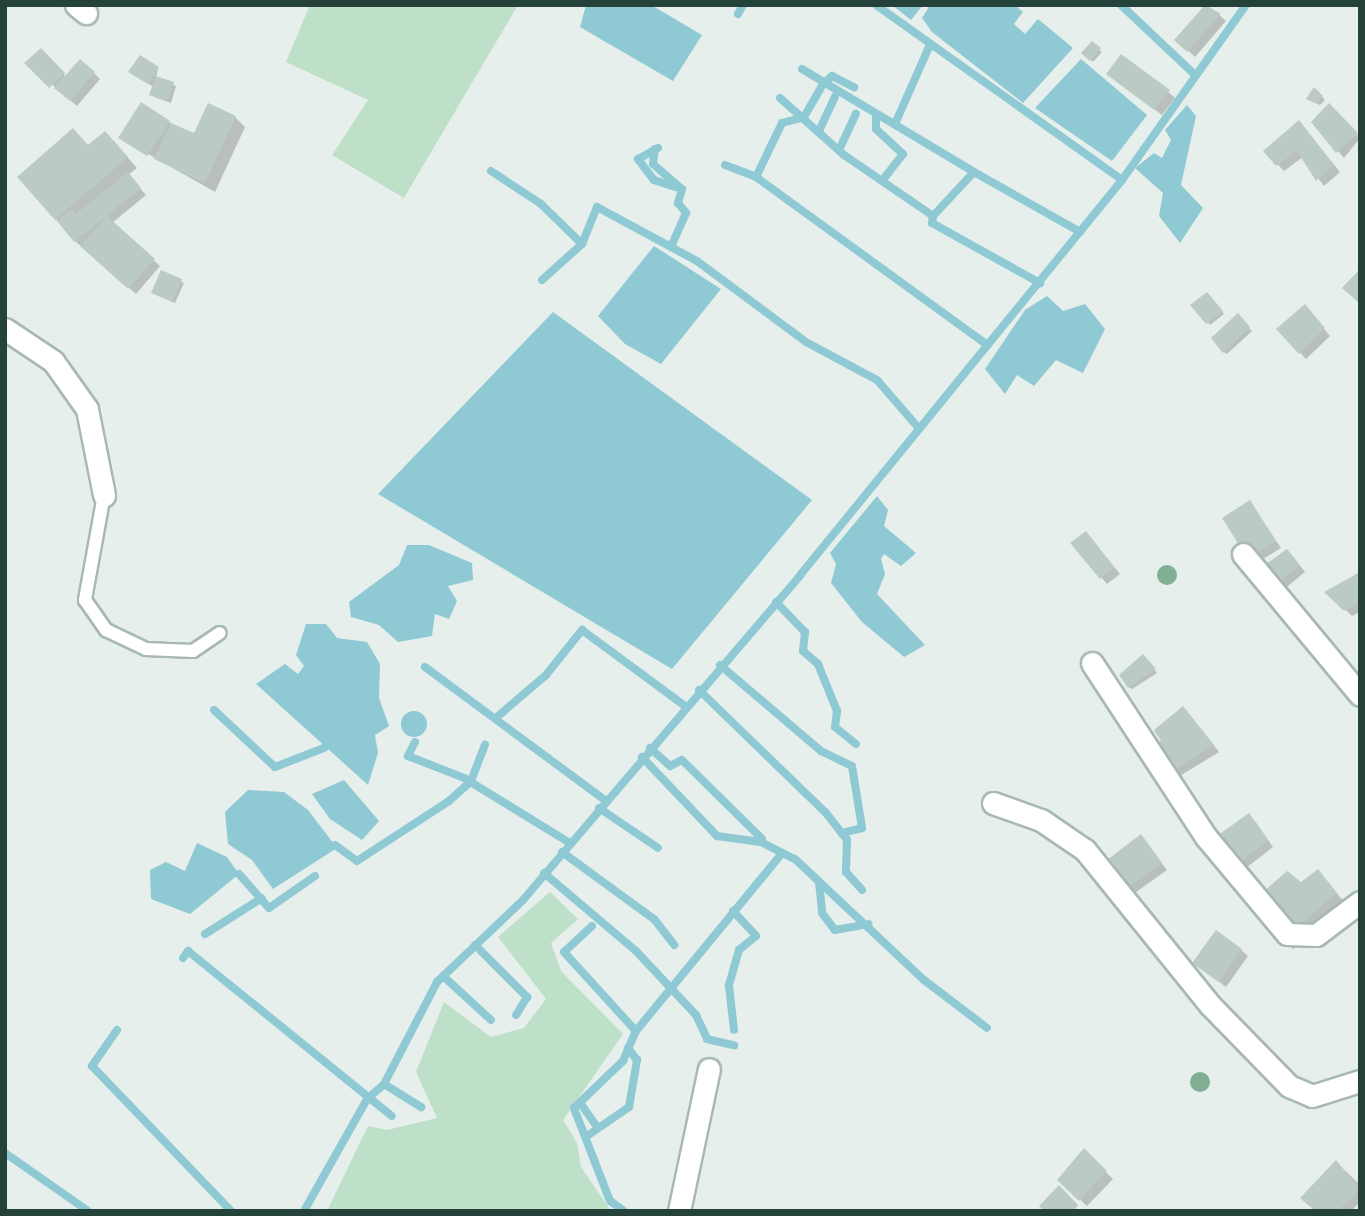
<!DOCTYPE html>
<style>
body{margin:0}
#map{position:relative;width:1365px;height:1216px;overflow:hidden;background:#e6efeb;font-family:Montserrat,sans-serif}
div>[style]{position:absolute}
.green>*{inset:0;background:#bfe0c8}
.water>*{inset:0;background:#8ec9d4}
.round{border-radius:50%}
.shadow>*{inset:0;background:#0003}
.stream>*{height:8px;margin:-4px;padding:0 4px;transform-origin:4px;border-radius:4px;background:#8ec9d4}
.building>*{inset:0;background:#bbcac4}
.roads{filter:drop-shadow(2px 0 #a8b8b2) drop-shadow(-2px 0 #a8b8b2) drop-shadow(0 2px #a8b8b2) drop-shadow(0 -2px #a8b8b2)}
.service>*{height:12px;margin:-6px;padding:0 6px;transform-origin:6px;border-radius:6px;background:#fff}
.minor>*{height:21px;margin:-10.5px;padding:0 10.5px;transform-origin:10.5px;border-radius:10.5px;background:#fff}
.trees>*{width:20px;height:20px;margin:-10px;border-radius:50%;background:#80af93}
span{translate:-50% -50%;white-space:nowrap;text-align:center;line-height:1.15;-webkit-text-stroke:5px #f7fbf9;paint-order:stroke}
.frame{position:absolute;inset:0;border:7px solid #24423a;pointer-events:none}
</style>
<div id="map">
<div class="green">
<i style="clip-path:polygon(310px 5px,518px 5px,404px 198px,332px 155px,368px 100px,286px 62px)"></i>
<i style="clip-path:polygon(550px 892px,578px 919px,551px 943px,561px 971px,623px 1034px,563px 1120px,577px 1143px,581px 1167px,611px 1211px,327px 1211px,368px 1126px,387px 1130px,437px 1118px,416px 1072px,444px 1002px,491px 1037px,524px 1028px,546px 999px,498px 937px)"></i>
</div>
<div class="water">
<i style="clip-path:polygon(586px 5px,651px 5px,702px 35px,673px 81px,580px 27px)"></i>
<i style="clip-path:polygon(892px 5px,923px 5px,911px 20px)"></i>
<i style="clip-path:polygon(930px 5px,1015px 5px,1023px 12px,1014px 24px,1025px 34px,1038px 19px,1073px 48px,1023px 103px,932px 32px,922px 18px)"></i>
<i style="clip-path:polygon(1081px 59px,1147px 115px,1112px 161px,1035px 108px)"></i>
<i style="clip-path:polygon(1187px 105px,1196px 116px,1181px 185px,1203px 208px,1180px 243px,1159px 216px,1163px 193px,1135px 168px,1154px 153px,1162px 158px,1171px 140px,1165px 130px)"></i>
<i style="clip-path:polygon(654px 246px,721px 289px,661px 364px,625px 344px,598px 316px)"></i>
<i style="clip-path:polygon(1047px 296px,1063px 311px,1085px 304px,1105px 329px,1083px 373px,1056px 360px,1034px 386px,1017px 375px,1005px 394px,985px 369px,1025px 310px)"></i>
<i style="clip-path:polygon(553px 312px,812px 500px,672px 669px,378px 494px)"></i>
<i style="clip-path:polygon(877px 496px,888px 510px,884px 526px,916px 553px,901px 566px,884px 554px,881px 559px,885px 574px,877px 594px,925px 645px,904px 657px,862px 622px,831px 583px,836px 564px,830px 553px)"></i>
<i style="clip-path:polygon(407px 545px,429px 545px,472px 563px,473px 580px,448px 586px,457px 601px,449px 619px,435px 614px,432px 636px,398px 642px,379px 625px,351px 617px,349px 602px,399px 565px)"></i>
<i style="clip-path:polygon(306px 624px,326px 624px,337px 638px,367px 642px,380px 664px,379px 698px,389px 726px,375px 735px,378px 753px,368px 785px,256px 684px,285px 664px,298px 674px,304px 666px,296px 655px)"></i>
<i class="round" style="left:401px;top:711px;width:26px;height:26px"></i>
<i style="clip-path:polygon(344px 780px,379px 821px,362px 840px,330px 819px,312px 794px)"></i>
<i style="clip-path:polygon(248px 790px,284px 792px,308px 810px,337px 848px,273px 889px,252px 860px,228px 844px,225px 812px)"></i>
<i style="clip-path:polygon(197px 843px,227px 857px,239px 874px,190px 914px,151px 899px,150px 870px,166px 862px,185px 871px)"></i>
</div>
<div class="shadow">
<i style="clip-path:polygon(1207px 5px,1226px 21px,1195px 57px,1177px 40px)"></i>
<i style="clip-path:polygon(1092px 43px,1102px 52px,1093px 62px,1084px 53px)"></i>
<i style="clip-path:polygon(41px 50px,66px 77px,94px 73px,100px 79px,77px 106px,27px 63px)"></i>
<i style="clip-path:polygon(158px 68px,156px 78px,176px 86px,171px 103px,154px 97px,154px 87px,133px 75px)"></i>
<i style="clip-path:polygon(1115px 80px,1168px 92px,1175px 98px,1162px 115px)"></i>
<i style="clip-path:polygon(1314px 89px,1325px 100px,1320px 105px,1308px 99px)"></i>
<i style="clip-path:polygon(1329px 106px,1360px 138px,1344px 158px,1314px 122px)"></i>
<i style="clip-path:polygon(235px 117px,245px 127px,215px 192px,120px 138px,169px 122px,194px 136px)"></i>
<i style="clip-path:polygon(1305px 129px,1340px 172px,1324px 186px,1303px 157px,1284px 171px,1265px 151px)"></i>
<i style="clip-path:polygon(115px 143px,137px 168px,128px 175px,146px 195px,112px 223px,160px 266px,136px 294px,75px 241px,19px 177px)"></i>
<i style="clip-path:polygon(162px 272px,184px 283px,175px 303px,153px 292px)"></i>
<i style="clip-path:polygon(1207px 294px,1224px 314px,1210px 325px,1193px 306px)"></i>
<i style="clip-path:polygon(1311px 313px,1330px 336px,1306px 359px,1279px 329px)"></i>
<i style="clip-path:polygon(1238px 316px,1252px 331px,1227px 354px,1224px 352px)"></i>
<i style="clip-path:polygon(1250px 502px,1281px 548px,1255px 564px)"></i>
<i style="clip-path:polygon(1086px 533px,1120px 574px,1107px 584px,1072px 544px)"></i>
<i style="clip-path:polygon(1293px 557px,1305px 572px,1272px 599px,1265px 593px)"></i>
<i style="clip-path:polygon(1360px 574px,1360px 612px,1352px 616px,1327px 592px)"></i>
<i style="clip-path:polygon(1143px 656px,1157px 673px,1132px 689px,1129px 687px)"></i>
<i style="clip-path:polygon(1189px 714px,1219px 752px,1170px 782px,1164px 741px)"></i>
<i style="clip-path:polygon(1255px 821px,1273px 847px,1232px 879px)"></i>
<i style="clip-path:polygon(1147px 843px,1167px 870px,1122px 902px,1116px 895px)"></i>
<i style="clip-path:polygon(1318px 871px,1346px 904px,1293px 949px,1283px 939px,1301px 884px)"></i>
<i style="clip-path:polygon(1241px 950px,1248px 956px,1226px 987px,1194px 963px)"></i>
<i style="clip-path:polygon(1084px 1151px,1113px 1179px,1087px 1206px,1059px 1180px)"></i>
<i style="clip-path:polygon(1336px 1162px,1360px 1185px,1360px 1202px,1351px 1211px,1316px 1211px)"></i>
</div>
<div class="stream">
<i style="left:876px;top:5px;width:302px;rotate:35.4deg"></i>
<i style="left:1121px;top:5px;width:100px;rotate:43.4deg"></i>
<i style="left:738px;top:14px;width:10px;rotate:-61deg"></i>
<i style="left:802px;top:69px;width:200px;rotate:30.9deg"></i>
<i style="left:974px;top:172px;width:60px;rotate:133deg"></i>
<i style="left:780px;top:98px;width:86px;rotate:41.7deg"></i>
<i style="left:844px;top:155px;width:108px;rotate:34.4deg"></i>
<i style="left:933px;top:216px;width:7px;rotate:98deg"></i>
<i style="left:932px;top:223px;width:124px;rotate:29.1deg"></i>
<i style="left:876px;top:116px;width:13px;rotate:90deg"></i>
<i style="left:876px;top:129px;width:37px;rotate:43deg"></i>
<i style="left:903px;top:154px;width:33px;rotate:128deg"></i>
<i style="left:895px;top:124px;width:84px;rotate:-66.2deg"></i>
<i style="left:819px;top:131px;width:38px;rotate:-65deg"></i>
<i style="left:658px;top:148px;width:23px;rotate:151deg"></i>
<i style="left:638px;top:159px;width:26px;rotate:53deg"></i>
<i style="left:654px;top:180px;width:23px;rotate:18deg"></i>
<i style="left:655px;top:149px;width:15px;rotate:98deg"></i>
<i style="left:653px;top:164px;width:38px;rotate:41deg"></i>
<i style="left:682px;top:189px;width:15px;rotate:106deg"></i>
<i style="left:678px;top:203px;width:13px;rotate:51deg"></i>
<i style="left:686px;top:213px;width:37px;rotate:114deg"></i>
<i style="left:839px;top:150px;width:40px;rotate:-65deg"></i>
<i style="left:725px;top:165px;width:33px;rotate:21deg"></i>
<i style="left:756px;top:177px;width:286px;rotate:36deg"></i>
<i style="left:491px;top:171px;width:60px;rotate:33.4deg"></i>
<i style="left:541px;top:204px;width:57px;rotate:44.3deg"></i>
<i style="left:974px;top:172px;width:122px;rotate:29.5deg"></i>
<i style="left:756px;top:177px;width:60px;rotate:-64.3deg"></i>
<i style="left:782px;top:123px;width:23px;rotate:-15deg"></i>
<i style="left:804px;top:117px;width:39px;rotate:-60deg"></i>
<i style="left:824px;top:83px;width:11px;rotate:-41deg"></i>
<i style="left:832px;top:76px;width:25px;rotate:27deg"></i>
<i style="left:542px;top:280px;width:54px;rotate:-42deg"></i>
<i style="left:582px;top:244px;width:40px;rotate:-68deg"></i>
<i style="left:597px;top:207px;width:114px;rotate:28.4deg"></i>
<i style="left:697px;top:261px;width:136px;rotate:36.6deg"></i>
<i style="left:806px;top:342px;width:81px;rotate:28.2deg"></i>
<i style="left:877px;top:380px;width:61px;rotate:49deg"></i>
<i style="left:776px;top:602px;width:42px;rotate:46deg"></i>
<i style="left:805px;top:632px;width:19px;rotate:96deg"></i>
<i style="left:803px;top:651px;width:20px;rotate:41deg"></i>
<i style="left:818px;top:664px;width:51px;rotate:68deg"></i>
<i style="left:837px;top:711px;width:16px;rotate:97deg"></i>
<i style="left:835px;top:727px;width:27px;rotate:39deg"></i>
<i style="left:720px;top:665px;width:133px;rotate:40.4deg"></i>
<i style="left:821px;top:751px;width:34px;rotate:26deg"></i>
<i style="left:852px;top:766px;width:63px;rotate:80.8deg"></i>
<i style="left:862px;top:828px;width:21px;rotate:166deg"></i>
<i style="left:425px;top:667px;width:224px;rotate:36.5deg"></i>
<i style="left:699px;top:690px;width:177px;rotate:44.1deg"></i>
<i style="left:826px;top:813px;width:34px;rotate:52deg"></i>
<i style="left:847px;top:840px;width:32px;rotate:92deg"></i>
<i style="left:846px;top:872px;width:24px;rotate:48deg"></i>
<i style="left:214px;top:710px;width:83px;rotate:43.1deg"></i>
<i style="left:275px;top:767px;width:53px;rotate:-21.2deg"></i>
<i style="left:497px;top:717px;width:65px;rotate:-40.6deg"></i>
<i style="left:546px;top:675px;width:58px;rotate:-51.3deg"></i>
<i style="left:582px;top:630px;width:128px;rotate:36.4deg"></i>
<i style="left:415px;top:742px;width:16px;rotate:117deg"></i>
<i style="left:408px;top:756px;width:60px;rotate:21.4deg"></i>
<i style="left:464px;top:778px;width:124px;rotate:31.5deg"></i>
<i style="left:650px;top:748px;width:27px;rotate:42deg"></i>
<i style="left:670px;top:766px;width:13px;rotate:-27deg"></i>
<i style="left:682px;top:760px;width:112px;rotate:44.6deg"></i>
<i style="left:642px;top:757px;width:109px;rotate:46.5deg"></i>
<i style="left:717px;top:836px;width:44px;rotate:7.8deg"></i>
<i style="left:761px;top:842px;width:38px;rotate:27deg"></i>
<i style="left:795px;top:859px;width:177px;rotate:43.2deg"></i>
<i style="left:924px;top:980px;width:79px;rotate:37.3deg"></i>
<i style="left:599px;top:808px;width:71px;rotate:34.1deg"></i>
<i style="left:335px;top:845px;width:27px;rotate:36deg"></i>
<i style="left:357px;top:861px;width:110px;rotate:-33.1deg"></i>
<i style="left:449px;top:801px;width:30px;rotate:-42deg"></i>
<i style="left:471px;top:781px;width:39px;rotate:-69deg"></i>
<i style="left:562px;top:852px;width:114px;rotate:36.1deg"></i>
<i style="left:654px;top:919px;width:33px;rotate:52deg"></i>
<i style="left:544px;top:873px;width:121px;rotate:40.3deg"></i>
<i style="left:636px;top:951px;width:88px;rotate:46.8deg"></i>
<i style="left:696px;top:1015px;width:26px;rotate:65deg"></i>
<i style="left:707px;top:1039px;width:28px;rotate:13deg"></i>
<i style="left:239px;top:874px;width:45px;rotate:48.6deg"></i>
<i style="left:269px;top:908px;width:56px;rotate:-34.8deg"></i>
<i style="left:819px;top:882px;width:31px;rotate:84deg"></i>
<i style="left:822px;top:913px;width:21px;rotate:53deg"></i>
<i style="left:835px;top:930px;width:34px;rotate:-10deg"></i>
<i style="left:733px;top:911px;width:34px;rotate:47deg"></i>
<i style="left:756px;top:936px;width:22px;rotate:141deg"></i>
<i style="left:739px;top:950px;width:37px;rotate:106deg"></i>
<i style="left:729px;top:986px;width:44px;rotate:83.5deg"></i>
<i style="left:592px;top:926px;width:38px;rotate:137deg"></i>
<i style="left:564px;top:952px;width:107px;rotate:47.7deg"></i>
<i style="left:205px;top:934px;width:67px;rotate:-32.3deg"></i>
<i style="left:475px;top:945px;width:74px;rotate:45deg"></i>
<i style="left:527px;top:997px;width:21px;rotate:121deg"></i>
<i style="left:183px;top:958px;width:9px;rotate:-54deg"></i>
<i style="left:188px;top:951px;width:262px;rotate:39deg"></i>
<i style="left:443px;top:976px;width:65px;rotate:42.5deg"></i>
<i style="left:117px;top:1030px;width:44px;rotate:124.8deg"></i>
<i style="left:92px;top:1066px;width:201px;rotate:46.2deg"></i>
<i style="left:384px;top:1084px;width:44px;rotate:31.9deg"></i>
<i style="left:581px;top:1104px;width:29px;rotate:55deg"></i>
<i style="left:587px;top:1136px;width:51px;rotate:-34.6deg"></i>
<i style="left:629px;top:1107px;width:48px;rotate:-80.3deg"></i>
<i style="left:637px;top:1060px;width:15px;rotate:-127deg"></i>
<i style="left:5px;top:1153px;width:101px;rotate:34.9deg"></i>
<i style="left:304px;top:1211px;width:129px;rotate:-60.6deg"></i>
<i style="left:367px;top:1099px;width:23px;rotate:-41deg"></i>
<i style="left:384px;top:1084px;width:115px;rotate:-62.5deg"></i>
<i style="left:437px;top:982px;width:119px;rotate:-43.6deg"></i>
<i style="left:523px;top:900px;width:428px;rotate:-49.5deg"></i>
<i style="left:801px;top:574px;width:508px;rotate:-50.83deg"></i>
<i style="left:1122px;top:180px;width:214px;rotate:-54.7deg"></i>
<i style="left:624px;top:1211px;width:17px;rotate:-144deg"></i>
<i style="left:610px;top:1201px;width:100px;rotate:-111.2deg"></i>
<i style="left:574px;top:1108px;width:68px;rotate:-43.8deg"></i>
<i style="left:623px;top:1061px;width:33px;rotate:-67deg"></i>
<i style="left:636px;top:1031px;width:230px;rotate:-50.6deg"></i>
</div>
<div class="building">
<i style="clip-path:polygon(1205px 5px,1221px 14px,1187px 52px,1174px 40px)"></i>
<i style="clip-path:polygon(1092px 41px,1101px 48px,1090px 61px,1081px 53px)"></i>
<i style="clip-path:polygon(41px 48px,65px 73px,49px 88px,24px 63px)"></i>
<i style="clip-path:polygon(1121px 54px,1170px 90px,1154px 110px,1106px 74px)"></i>
<i style="clip-path:polygon(140px 55px,159px 67px,148px 84px,128px 72px)"></i>
<i style="clip-path:polygon(80px 59px,95px 72px,70px 101px,54px 88px)"></i>
<i style="clip-path:polygon(156px 76px,174px 82px,168px 101px,149px 95px)"></i>
<i style="clip-path:polygon(1314px 87px,1323px 96px,1317px 104px,1306px 99px)"></i>
<i style="clip-path:polygon(141px 102px,170px 121px,147px 156px,118px 138px)"></i>
<i style="clip-path:polygon(208px 103px,236px 116px,205px 183px,154px 159px,171px 123px,194px 133px)"></i>
<i style="clip-path:polygon(1329px 103px,1358px 133px,1336px 153px,1311px 122px)"></i>
<i style="clip-path:polygon(1299px 120px,1334px 165px,1316px 181px,1297px 151px,1276px 166px,1263px 151px)"></i>
<i style="clip-path:polygon(73px 128px,88px 145px,105px 131px,128px 157px,55px 220px,17px 177px)"></i>
<i style="clip-path:polygon(128px 172px,141px 188px,74px 242px,57px 221px,72px 209px,76px 214px)"></i>
<i style="clip-path:polygon(107px 216px,155px 259px,128px 289px,80px 246px)"></i>
<i style="clip-path:polygon(1360px 269px,1360px 304px,1342px 288px)"></i>
<i style="clip-path:polygon(161px 270px,182px 279px,172px 302px,151px 293px)"></i>
<i style="clip-path:polygon(1207px 292px,1223px 311px,1206px 324px,1190px 305px)"></i>
<i style="clip-path:polygon(1305px 304px,1325px 328px,1299px 354px,1276px 329px)"></i>
<i style="clip-path:polygon(1238px 313px,1250px 327px,1223px 353px,1211px 338px)"></i>
<i style="clip-path:polygon(1250px 500px,1276px 541px,1248px 559px,1222px 518px)"></i>
<i style="clip-path:polygon(1086px 531px,1114px 567px,1100px 579px,1070px 543px)"></i>
<i style="clip-path:polygon(1287px 549px,1300px 565px,1264px 594px,1251px 575px)"></i>
<i style="clip-path:polygon(1360px 572px,1360px 602px,1344px 611px,1324px 592px)"></i>
<i style="clip-path:polygon(1143px 654px,1156px 669px,1128px 688px,1119px 675px)"></i>
<i style="clip-path:polygon(1183px 706px,1214px 745px,1163px 777px,1143px 751px,1161px 741px,1154px 730px)"></i>
<i style="clip-path:polygon(1249px 813px,1268px 840px,1225px 874px,1203px 846px)"></i>
<i style="clip-path:polygon(1141px 834px,1162px 863px,1115px 896px,1094px 870px)"></i>
<i style="clip-path:polygon(1318px 869px,1337px 893px,1282px 940px,1252px 902px,1287px 871px,1301px 882px)"></i>
<i style="clip-path:polygon(1216px 930px,1242px 949px,1219px 982px,1192px 963px)"></i>
<i style="clip-path:polygon(1084px 1148px,1107px 1171px,1079px 1201px,1057px 1180px)"></i>
<i style="clip-path:polygon(1336px 1160px,1360px 1190px,1338px 1211px,1315px 1211px,1300px 1198px)"></i>
<i style="clip-path:polygon(1059px 1185px,1078px 1205px,1074px 1211px,1044px 1211px,1039px 1206px)"></i>
</div>
<div class="roads">
<div class="service">
<i style="left:104px;top:495px;width:107px;rotate:100.3deg"></i>
<i style="left:85px;top:600px;width:37px;rotate:55deg"></i>
<i style="left:106px;top:630px;width:44px;rotate:25.4deg"></i>
<i style="left:146px;top:649px;width:47px;rotate:2.4deg"></i>
<i style="left:193px;top:651px;width:32px;rotate:-34deg"></i>
</div>
<div class="minor">
<i style="left:76px;top:5px;width:13px;rotate:39deg"></i>
<i style="left:5px;top:329px;width:58px;rotate:33.7deg"></i>
<i style="left:53px;top:361px;width:59px;rotate:54.7deg"></i>
<i style="left:87px;top:409px;width:88px;rotate:78.8deg"></i>
<i style="left:1243px;top:554px;width:183px;rotate:50.3deg"></i>
<i style="left:1092px;top:663px;width:208px;rotate:56.8deg"></i>
<i style="left:1206px;top:837px;width:126px;rotate:50.1deg"></i>
<i style="left:1287px;top:934px;width:29px;rotate:2deg"></i>
<i style="left:1316px;top:935px;width:55px;rotate:-36.9deg"></i>
<i style="left:993px;top:803px;width:51px;rotate:19.5deg"></i>
<i style="left:1041px;top:820px;width:53px;rotate:34.3deg"></i>
<i style="left:1085px;top:850px;width:199px;rotate:51.1deg"></i>
<i style="left:1210px;top:1005px;width:113px;rotate:45.7deg"></i>
<i style="left:1289px;top:1086px;width:25px;rotate:23deg"></i>
<i style="left:1312px;top:1096px;width:50px;rotate:-17.4deg"></i>
<i style="left:679px;top:1211px;width:145px;rotate:-78.1deg"></i>
</div>
</div>
<div class="trees">
<i style="left:1167px;top:575px"></i>
<i style="left:1200px;top:1082px"></i>
</div>
<div class="frame"></div>
</div>
